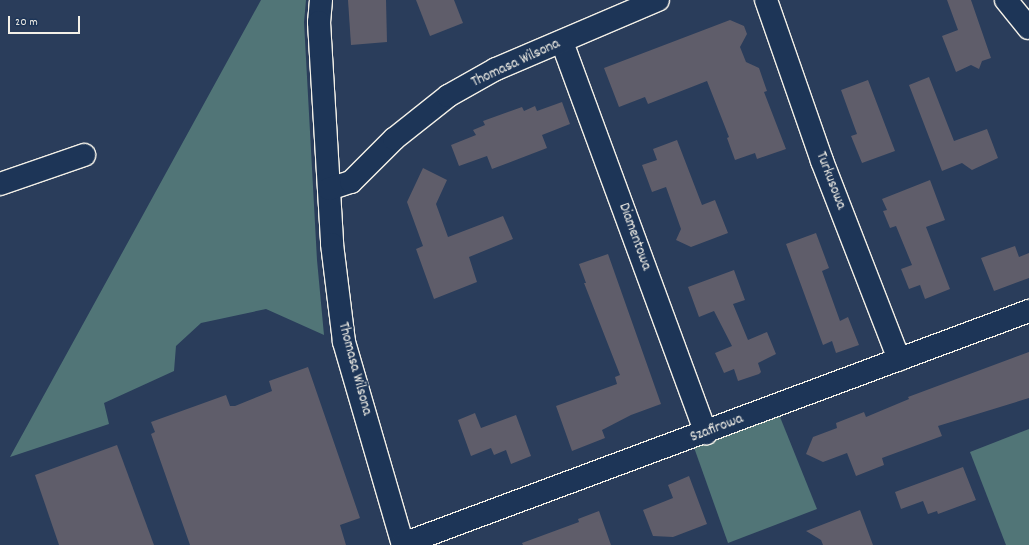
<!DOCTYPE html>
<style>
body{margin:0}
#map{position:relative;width:1029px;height:545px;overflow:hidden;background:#2a3d5b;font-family:Dekko,sans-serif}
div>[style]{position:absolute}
.green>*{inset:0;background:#517577}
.building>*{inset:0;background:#5f5d6a}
.roads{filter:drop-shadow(1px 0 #f4f1e8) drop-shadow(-1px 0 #f4f1e8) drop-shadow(0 1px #f4f1e8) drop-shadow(0 -1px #f4f1e8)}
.minor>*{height:22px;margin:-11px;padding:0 11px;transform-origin:11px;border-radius:11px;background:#1d3557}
span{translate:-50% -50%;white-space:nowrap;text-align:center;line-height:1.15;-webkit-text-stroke:3.5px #1d3557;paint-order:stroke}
.street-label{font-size:15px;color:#f4f1e8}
.scale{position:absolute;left:8px;top:16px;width:72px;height:18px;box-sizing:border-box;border:2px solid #f4f1e8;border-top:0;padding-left:5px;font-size:12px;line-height:14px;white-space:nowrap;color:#f4f1e8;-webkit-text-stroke:3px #1d3557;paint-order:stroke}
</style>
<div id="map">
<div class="green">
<i style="clip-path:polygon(261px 0,306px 0,304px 22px,317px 260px,324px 335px,266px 309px,201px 323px,176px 346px,174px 371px,104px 403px,109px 424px,10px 457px)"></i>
<i style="clip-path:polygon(776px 407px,817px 509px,728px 543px,691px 439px)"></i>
<i style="clip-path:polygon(1029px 429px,1029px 545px,1006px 545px,970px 452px)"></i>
</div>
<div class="building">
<i style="clip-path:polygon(348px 0,386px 0,387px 42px,351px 45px)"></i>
<i style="clip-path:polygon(416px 0,454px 0,463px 23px,430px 36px)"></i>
<i style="clip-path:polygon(947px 0,971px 0,991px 58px,982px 61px,979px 69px,971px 65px,956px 72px,942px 36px,958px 30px)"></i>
<i style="clip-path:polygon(730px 20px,744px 26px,747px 34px,740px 47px,746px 62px,759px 68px,767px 91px,764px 92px,786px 149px,757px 159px,755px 153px,735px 160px,727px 138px,729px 137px,707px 81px,648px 104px,645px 97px,619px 107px,604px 68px)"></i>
<i style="clip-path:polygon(929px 77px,954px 141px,987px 129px,998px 158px,972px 170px,962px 163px,942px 171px,909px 85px)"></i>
<i style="clip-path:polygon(868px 80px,895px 151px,862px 163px,851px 136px,857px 134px,841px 90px)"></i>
<i style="clip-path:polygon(562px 102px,570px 124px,542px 135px,547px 148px,492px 169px,487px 156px,459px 166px,451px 145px,476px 135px,473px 130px,485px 125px,483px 121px,522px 107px,524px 111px,535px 106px,537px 111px)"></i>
<i style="clip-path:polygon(677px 140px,702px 205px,715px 200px,728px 233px,691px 247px,676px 240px,681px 229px,666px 187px,652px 192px,642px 165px,657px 160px,653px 149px)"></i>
<i style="clip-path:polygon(423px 168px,447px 180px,436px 204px,448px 237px,503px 216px,513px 239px,469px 257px,477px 282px,434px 299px,416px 249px,423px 246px,407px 202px)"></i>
<i style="clip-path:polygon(930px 180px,945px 220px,926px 227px,950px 289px,925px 299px,920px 285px,909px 289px,901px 269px,912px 265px,896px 226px,890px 228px,883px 211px,887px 210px,882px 199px)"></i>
<i style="clip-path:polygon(816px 233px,829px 268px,822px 271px,840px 321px,848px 317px,859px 345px,836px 353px,832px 341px,823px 345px,786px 244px)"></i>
<i style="clip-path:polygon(1015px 246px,1019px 257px,1029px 253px,1029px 278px,994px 291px,981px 258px)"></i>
<i style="clip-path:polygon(608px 254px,661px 404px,631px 415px,602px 430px,605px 438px,572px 451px,556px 406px,617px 384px,615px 377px,620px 375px,584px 283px,586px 283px,579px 264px)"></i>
<i style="clip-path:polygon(734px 270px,745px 300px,733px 304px,748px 340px,767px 332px,776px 354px,758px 363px,761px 372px,759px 374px,738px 381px,734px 369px,724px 373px,715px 353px,732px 346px,714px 311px,699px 317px,688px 287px)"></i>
<i style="clip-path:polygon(1029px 352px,1029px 398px,938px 426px,942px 436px,882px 458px,884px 465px,856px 476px,847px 453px,823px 462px,806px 454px,813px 437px,837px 428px,836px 423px,864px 412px,866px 417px,909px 399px,908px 397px)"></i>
<i style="clip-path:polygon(308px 367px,360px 518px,340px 525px,346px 545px,190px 545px,151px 434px,155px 432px,151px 422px,226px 395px,230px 406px,235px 406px,272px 391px,269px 381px)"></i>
<i style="clip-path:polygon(475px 413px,481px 428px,516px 415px,531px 456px,511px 464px,506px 450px,494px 455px,491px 448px,471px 456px,458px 420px)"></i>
<i style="clip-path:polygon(117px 445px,154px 545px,59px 545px,35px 475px)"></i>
<i style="clip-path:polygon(963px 467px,976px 500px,938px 514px,937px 511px,928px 514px,923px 501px,901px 509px,895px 492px)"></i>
<i style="clip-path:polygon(689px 476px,707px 524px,673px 537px,653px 536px,643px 510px,673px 498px,668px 485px)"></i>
<i style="clip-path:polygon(860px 510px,873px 545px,823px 545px,821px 540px,806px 531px)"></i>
<i style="clip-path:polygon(599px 511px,611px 545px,523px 545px,522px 543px,579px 522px,578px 519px)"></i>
</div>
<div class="roads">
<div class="minor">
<i style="left:321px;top:0;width:22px;rotate:95deg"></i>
<i style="left:319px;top:22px;width:222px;rotate:86.6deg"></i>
<i style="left:332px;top:244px;width:99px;rotate:83deg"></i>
<i style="left:344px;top:342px;width:211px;rotate:73.8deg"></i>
<i style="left:766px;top:0;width:170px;rotate:70.8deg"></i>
<i style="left:822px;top:161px;width:213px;rotate:68.8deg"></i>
<i style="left:1006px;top:0;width:36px;rotate:51deg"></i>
<i style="left:562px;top:42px;width:417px;rotate:69.8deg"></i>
<i style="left:0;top:184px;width:89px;rotate:-19deg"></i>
<i style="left:329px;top:189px;width:23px;rotate:-18deg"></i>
<i style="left:351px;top:182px;width:61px;rotate:-45deg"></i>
<i style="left:394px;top:139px;width:69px;rotate:-38.5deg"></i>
<i style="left:448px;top:96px;width:55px;rotate:-29.4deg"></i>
<i style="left:496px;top:69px;width:176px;rotate:-23.1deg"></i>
<i style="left:403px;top:544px;width:668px;rotate:-20.42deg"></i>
</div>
</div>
<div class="street-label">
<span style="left:516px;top:64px;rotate:-25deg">Thomasa Wilsona</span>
<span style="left:830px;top:181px;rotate:69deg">Turkusowa</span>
<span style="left:634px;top:237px;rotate:70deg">Diamentowa</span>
<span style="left:354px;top:369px;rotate:75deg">Thomasa Wilsona</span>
<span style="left:717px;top:429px;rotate:-21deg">Szafirowa</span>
</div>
<div class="scale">20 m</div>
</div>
